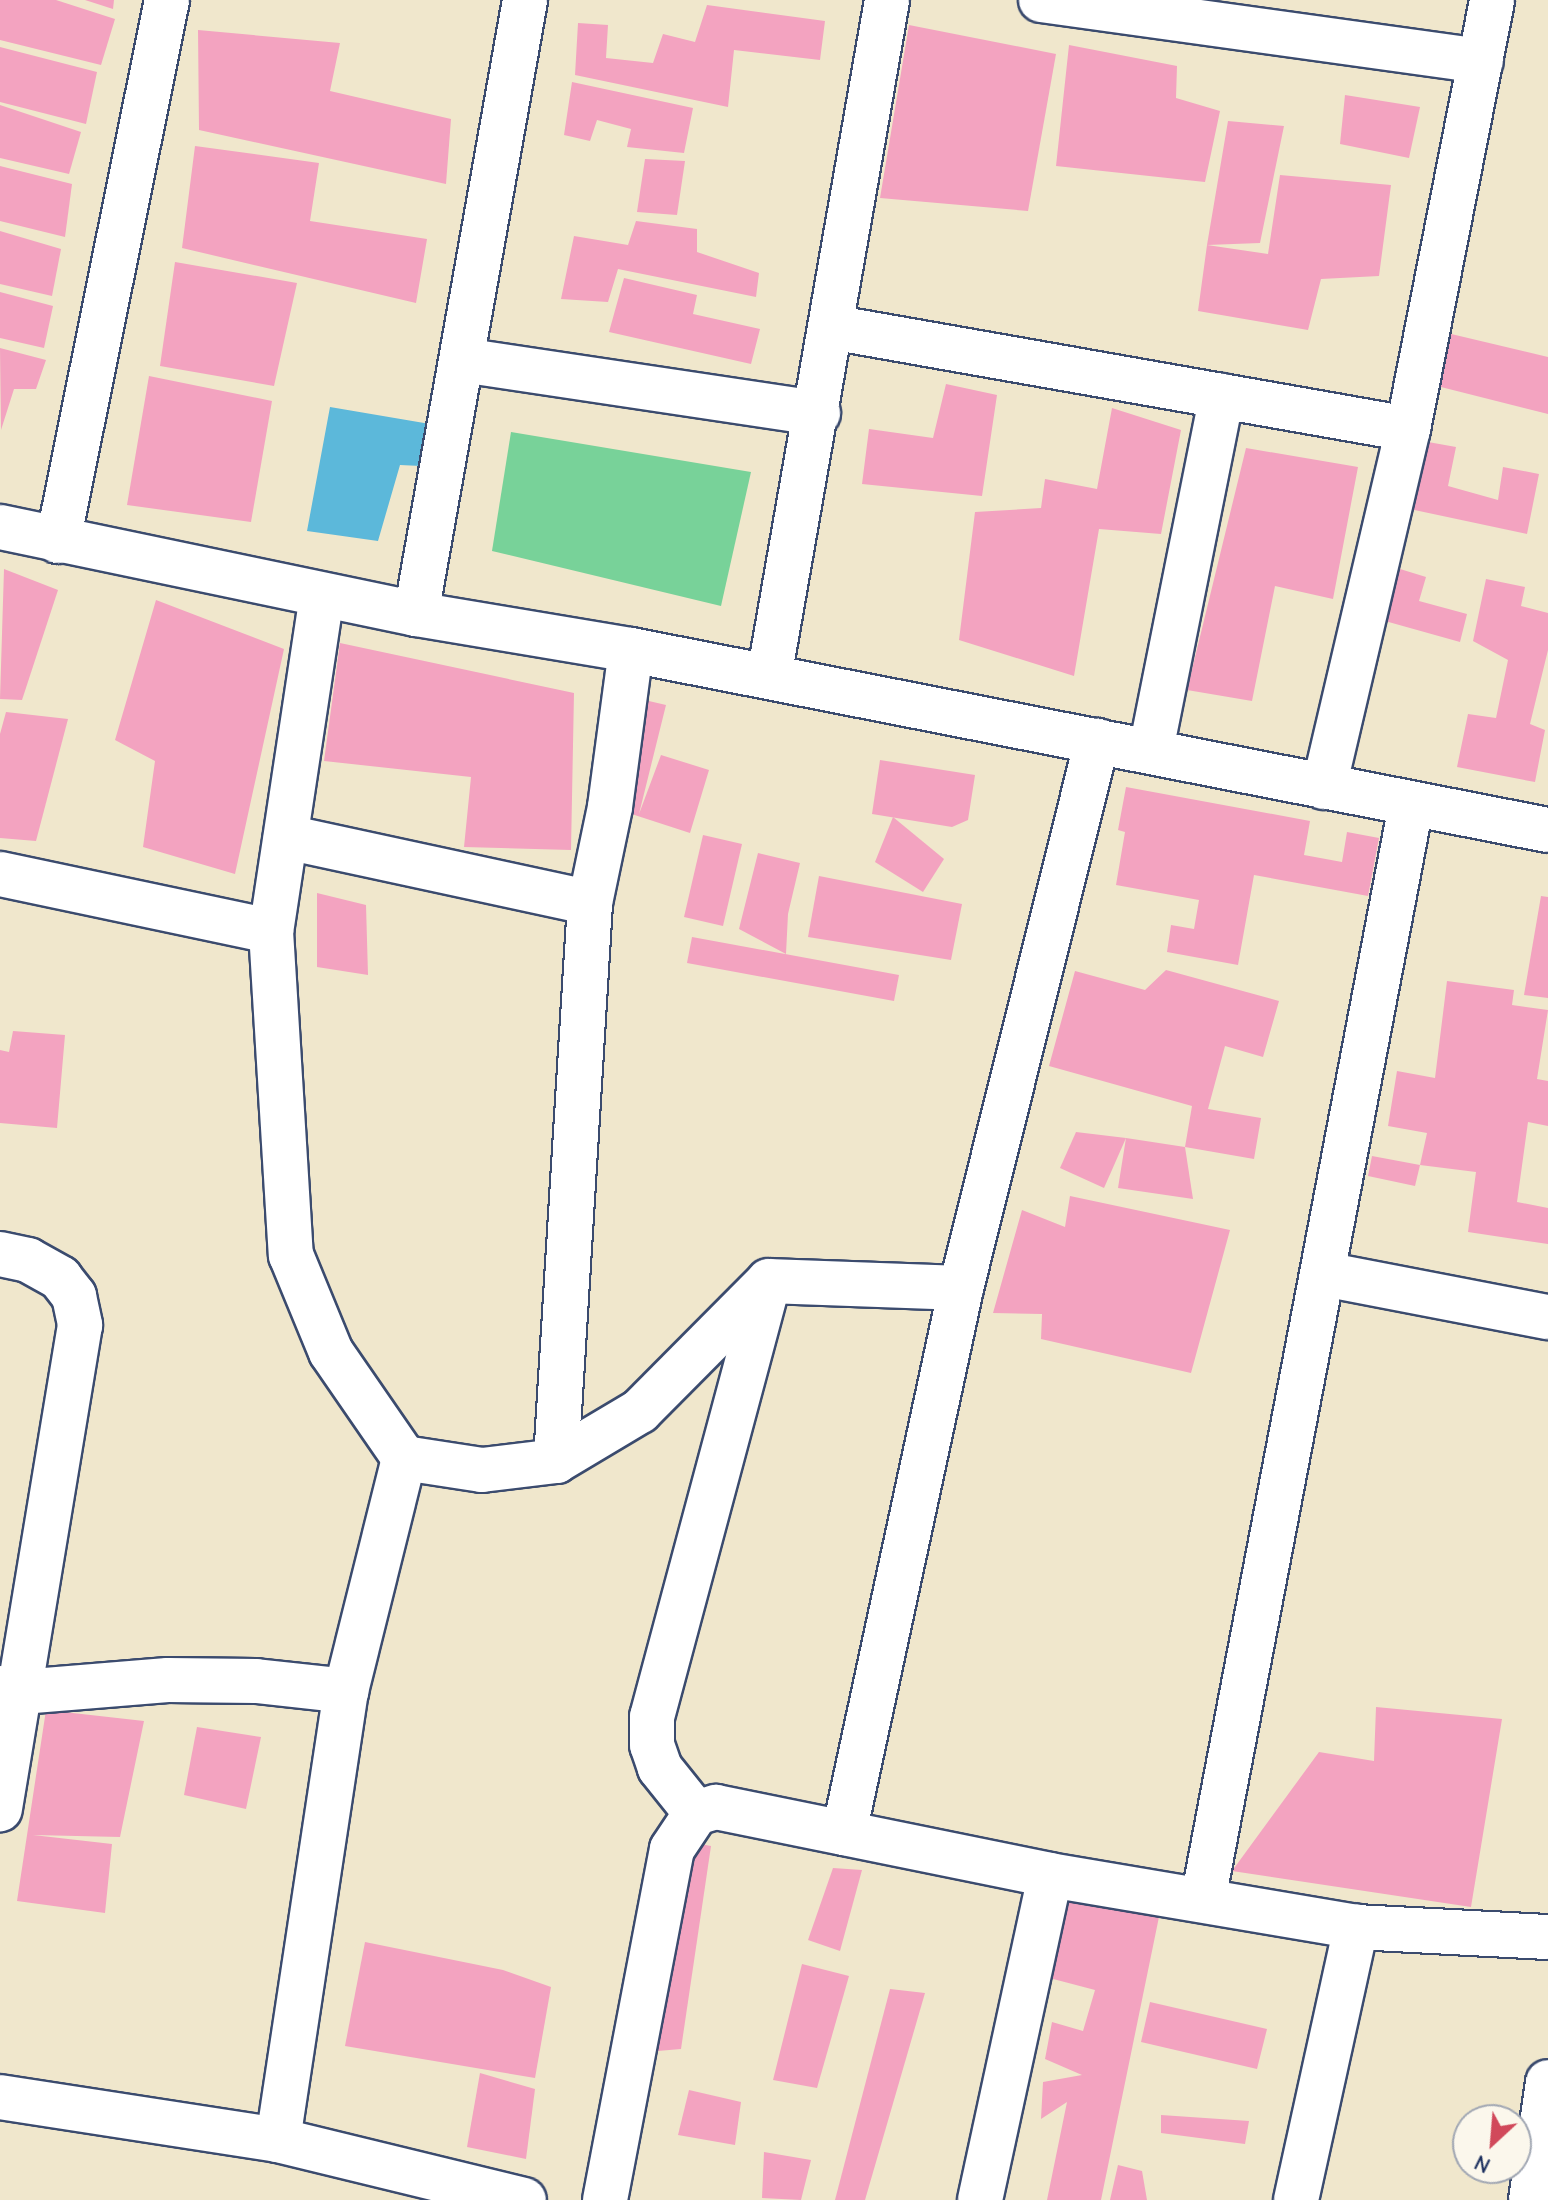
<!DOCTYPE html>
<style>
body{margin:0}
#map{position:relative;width:1548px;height:2200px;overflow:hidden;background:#f0e7cc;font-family:"Comic Neue",sans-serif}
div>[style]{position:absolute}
.green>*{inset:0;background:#78d299}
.water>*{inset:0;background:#5cb8da}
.building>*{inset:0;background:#f3a3c0}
.roads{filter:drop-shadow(2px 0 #3b4b6e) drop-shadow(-2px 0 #3b4b6e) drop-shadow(0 2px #3b4b6e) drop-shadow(0 -2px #3b4b6e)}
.minor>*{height:44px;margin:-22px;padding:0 22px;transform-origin:22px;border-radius:22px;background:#fff}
span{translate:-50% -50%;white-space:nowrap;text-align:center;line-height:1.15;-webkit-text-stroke:6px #fbf7ec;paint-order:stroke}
.north{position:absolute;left:1452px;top:2104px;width:80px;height:80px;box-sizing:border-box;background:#fbf7ec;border:2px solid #a1a7b3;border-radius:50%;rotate:206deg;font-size:22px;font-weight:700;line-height:32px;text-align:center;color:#1b2f5e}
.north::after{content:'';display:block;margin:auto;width:28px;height:36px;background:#d1495b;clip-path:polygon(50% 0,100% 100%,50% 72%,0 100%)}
</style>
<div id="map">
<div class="green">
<i style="clip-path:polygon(511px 432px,751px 472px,721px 606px,492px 551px)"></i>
</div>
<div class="water">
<i style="clip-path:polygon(330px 407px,430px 424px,421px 466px,400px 465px,378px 541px,307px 531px)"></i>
</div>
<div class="building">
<i style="clip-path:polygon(0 0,56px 0,115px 19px,101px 65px,0 40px)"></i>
<i style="clip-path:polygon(85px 0,114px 0,113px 9px)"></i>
<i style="clip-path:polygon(707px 5px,825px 21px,820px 60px,734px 50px,728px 107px,575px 75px,578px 23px,608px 25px,606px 58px,653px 63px,663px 34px,695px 42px)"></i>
<i style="clip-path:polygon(909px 25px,1056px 54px,1028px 211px,880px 198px)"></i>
<i style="clip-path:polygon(198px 30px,340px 43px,330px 91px,451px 119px,446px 184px,199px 130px)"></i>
<i style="clip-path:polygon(1069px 45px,1177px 66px,1176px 98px,1220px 111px,1205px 182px,1056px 166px)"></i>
<i style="clip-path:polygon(0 47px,97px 72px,86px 124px,0 102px)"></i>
<i style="clip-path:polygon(572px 82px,693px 108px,684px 153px,627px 147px,631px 129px,597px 120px,590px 141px,564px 135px)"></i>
<i style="clip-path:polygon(1345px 95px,1420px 107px,1409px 158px,1340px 144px)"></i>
<i style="clip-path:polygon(0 105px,81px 132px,69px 174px,0 158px)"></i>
<i style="clip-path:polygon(1228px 121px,1284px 126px,1260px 243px,1207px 245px,1268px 254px,1280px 175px,1391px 185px,1379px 276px,1321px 279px,1308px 330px,1198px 311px,1207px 245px)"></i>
<i style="clip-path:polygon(195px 146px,319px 163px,310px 221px,427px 239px,416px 303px,182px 248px)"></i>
<i style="clip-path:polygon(645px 159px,685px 161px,677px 215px,637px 212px)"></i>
<i style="clip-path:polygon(0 166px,72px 184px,65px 237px,0 221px)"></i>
<i style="clip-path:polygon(636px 221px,697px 229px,697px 252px,759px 273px,756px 297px,618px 269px,608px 302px,561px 299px,574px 236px,628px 245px)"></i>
<i style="clip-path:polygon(0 231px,61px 249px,52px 296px,0 284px)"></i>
<i style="clip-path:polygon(175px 262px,297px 283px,274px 386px,160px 366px)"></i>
<i style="clip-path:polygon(624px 278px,697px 295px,693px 314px,760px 329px,751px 364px,609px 332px)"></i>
<i style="clip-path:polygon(0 292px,53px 306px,44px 348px,0 338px)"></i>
<i style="clip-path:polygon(1447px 333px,1548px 357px,1548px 414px,1437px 386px)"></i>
<i style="clip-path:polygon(0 348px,46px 360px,36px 389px,14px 389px,1px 430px)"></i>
<i style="clip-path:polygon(149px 376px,272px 401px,251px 522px,127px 505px)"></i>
<i style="clip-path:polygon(946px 384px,997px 395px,982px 496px,862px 484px,869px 429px,933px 438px)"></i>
<i style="clip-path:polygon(1112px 408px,1181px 430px,1161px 534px,1099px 529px,1074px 676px,959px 640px,975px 512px,1041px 508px,1045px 479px,1097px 489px)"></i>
<i style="clip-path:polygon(1417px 440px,1456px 447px,1448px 486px,1498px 500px,1503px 467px,1539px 474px,1527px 534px,1405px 508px)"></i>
<i style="clip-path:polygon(1246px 448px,1358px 467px,1333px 599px,1275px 586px,1252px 701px,1187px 690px)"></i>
<i style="clip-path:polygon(4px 569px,58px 590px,22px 700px,0 699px)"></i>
<i style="clip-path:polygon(1400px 569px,1426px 577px,1419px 601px,1467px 614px,1460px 642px,1385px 621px)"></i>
<i style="clip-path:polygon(1486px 579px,1525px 587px,1521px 606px,1548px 613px,1548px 650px,1530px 724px,1545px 730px,1535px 782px,1457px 767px,1468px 714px,1496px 718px,1508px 660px,1473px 641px)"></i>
<i style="clip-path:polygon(156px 600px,284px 649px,235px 874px,143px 847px,155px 761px,115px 740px)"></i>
<i style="clip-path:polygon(340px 643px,574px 693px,571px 850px,464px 847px,471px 777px,324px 761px)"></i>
<i style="clip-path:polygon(636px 698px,666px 705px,639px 814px,661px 755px,709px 770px,690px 833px,610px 807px)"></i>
<i style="clip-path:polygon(6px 712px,68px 719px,36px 841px,0 838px,0 734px)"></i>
<i style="clip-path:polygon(880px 760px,975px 775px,968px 820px,952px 827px,872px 814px)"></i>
<i style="clip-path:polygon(1126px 787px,1310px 821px,1304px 855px,1342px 862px,1347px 832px,1379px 838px,1368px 896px,1254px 875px,1238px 965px,1167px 952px,1171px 925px,1194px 929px,1199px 900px,1116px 885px,1125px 832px,1118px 830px)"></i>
<i style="clip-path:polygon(893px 817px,944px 859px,923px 892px,875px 862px)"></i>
<i style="clip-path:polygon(703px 835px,742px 844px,723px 926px,684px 917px)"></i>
<i style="clip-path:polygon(758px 853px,800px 863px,788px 914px,786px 954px,739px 929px)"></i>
<i style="clip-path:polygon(819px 876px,962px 904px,951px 960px,808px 937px)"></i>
<i style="clip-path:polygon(317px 893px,366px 905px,368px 975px,317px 967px)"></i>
<i style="clip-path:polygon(1541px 896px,1548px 897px,1548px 998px,1524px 995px)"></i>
<i style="clip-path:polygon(692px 937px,899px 975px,894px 1001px,687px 963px)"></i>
<i style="clip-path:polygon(1166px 970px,1279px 1001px,1263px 1057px,1225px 1046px,1208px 1109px,1261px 1118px,1254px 1159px,1185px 1147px,1192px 1106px,1049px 1066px,1075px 971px,1145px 990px)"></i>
<i style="clip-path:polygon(1447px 981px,1514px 990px,1512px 1005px,1548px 1010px,1537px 1079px,1548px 1081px,1548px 1126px,1528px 1122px,1517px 1202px,1548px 1208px,1548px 1244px,1468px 1232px,1476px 1172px,1420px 1165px,1427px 1133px,1388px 1126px,1397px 1071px,1435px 1078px)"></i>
<i style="clip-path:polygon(13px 1031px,65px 1035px,57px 1128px,0 1123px,0 1050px,9px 1052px)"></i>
<i style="clip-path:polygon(1076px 1132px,1126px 1138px,1104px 1188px,1060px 1168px)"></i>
<i style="clip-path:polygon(1126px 1138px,1185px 1147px,1193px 1199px,1118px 1188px)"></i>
<i style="clip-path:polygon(1372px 1156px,1420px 1165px,1415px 1186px,1368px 1176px)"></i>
<i style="clip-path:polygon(1070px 1196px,1230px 1230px,1191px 1373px,1041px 1339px,1042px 1314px,993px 1313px,1022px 1210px,1065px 1227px)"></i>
<i style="clip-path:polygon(1376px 1707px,1502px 1719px,1471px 1907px,1232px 1871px,1319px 1752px,1374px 1761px)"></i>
<i style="clip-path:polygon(46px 1710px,144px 1721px,120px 1837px,33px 1835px,112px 1844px,105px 1913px,17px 1901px)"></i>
<i style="clip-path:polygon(197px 1727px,261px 1737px,246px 1809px,184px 1795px)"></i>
<i style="clip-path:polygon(678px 1840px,711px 1846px,681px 2049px,646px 2052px)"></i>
<i style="clip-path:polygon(833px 1868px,862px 1870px,840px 1951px,808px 1940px)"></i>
<i style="clip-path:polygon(1058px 1891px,1160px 1912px,1101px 2200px,1047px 2200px,1067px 2102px,1041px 2119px,1043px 2082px,1082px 2075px,1045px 2059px,1052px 2022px,1083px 2031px,1095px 1990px,1038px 1975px)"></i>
<i style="clip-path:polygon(365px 1942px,503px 1970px,551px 1987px,535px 2078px,345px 2046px)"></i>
<i style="clip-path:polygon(802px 1964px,849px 1976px,817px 2088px,773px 2080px)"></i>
<i style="clip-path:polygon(890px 1989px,925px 1993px,865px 2200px,835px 2200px)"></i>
<i style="clip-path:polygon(1150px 2002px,1267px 2029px,1257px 2069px,1141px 2042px)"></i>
<i style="clip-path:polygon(480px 2073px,535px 2089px,526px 2159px,467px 2147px)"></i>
<i style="clip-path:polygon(689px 2090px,741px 2102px,735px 2145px,678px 2135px)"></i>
<i style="clip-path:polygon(1161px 2115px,1249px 2121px,1245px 2144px,1161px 2133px)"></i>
<i style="clip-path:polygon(764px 2152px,811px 2160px,801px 2200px,762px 2198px)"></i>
<i style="clip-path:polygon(1118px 2165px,1142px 2171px,1147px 2200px,1110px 2200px)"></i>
</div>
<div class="roads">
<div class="minor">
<i style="left:1041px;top:0;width:444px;rotate:7.9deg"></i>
<i style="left:831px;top:327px;width:586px;rotate:10.02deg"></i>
<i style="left:462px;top:360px;width:360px;rotate:8.5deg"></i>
<i style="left:0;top:527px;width:425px;rotate:11.8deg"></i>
<i style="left:416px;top:614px;width:218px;rotate:9.5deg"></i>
<i style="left:631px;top:650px;width:934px;rotate:11.11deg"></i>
<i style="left:58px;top:541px;width:552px;rotate:-78.61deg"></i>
<i style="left:322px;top:595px;width:340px;rotate:98.6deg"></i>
<i style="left:271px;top:931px;width:325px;rotate:86.5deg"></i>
<i style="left:291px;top:1255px;width:105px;rotate:67.6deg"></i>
<i style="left:331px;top:1352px;width:129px;rotate:55.4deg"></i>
<i style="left:404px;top:1458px;width:79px;rotate:8.7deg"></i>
<i style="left:482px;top:1470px;width:75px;rotate:-6.9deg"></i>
<i style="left:556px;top:1461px;width:98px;rotate:-30.8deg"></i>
<i style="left:640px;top:1411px;width:183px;rotate:-45.2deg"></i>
<i style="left:416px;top:614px;width:624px;rotate:-79.93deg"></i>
<i style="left:769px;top:677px;width:687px;rotate:-80.11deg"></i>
<i style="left:1151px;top:750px;width:361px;rotate:-78.7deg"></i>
<i style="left:1324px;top:787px;width:368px;rotate:-76.8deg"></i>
<i style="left:1408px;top:429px;width:437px;rotate:-78.9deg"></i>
<i style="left:286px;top:837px;width:311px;rotate:12.2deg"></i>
<i style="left:0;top:874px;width:277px;rotate:11.9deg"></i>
<i style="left:0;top:1254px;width:29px;rotate:12deg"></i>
<i style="left:28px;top:1260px;width:37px;rotate:29deg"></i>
<i style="left:60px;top:1278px;width:23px;rotate:52deg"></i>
<i style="left:74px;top:1296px;width:30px;rotate:78deg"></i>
<i style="left:80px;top:1325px;width:491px;rotate:99.4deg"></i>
<i style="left:1324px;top:1274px;width:228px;rotate:10.9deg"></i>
<i style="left:556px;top:1461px;width:559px;rotate:-86.51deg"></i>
<i style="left:590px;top:903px;width:98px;rotate:-78.2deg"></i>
<i style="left:610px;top:807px;width:158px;rotate:-82.4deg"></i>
<i style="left:0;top:1688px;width:21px;rotate:11deg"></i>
<i style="left:21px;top:1692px;width:147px;rotate:-4.7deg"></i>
<i style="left:168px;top:1680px;width:88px;rotate:0.7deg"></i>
<i style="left:256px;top:1681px;width:91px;rotate:6.3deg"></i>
<i style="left:696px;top:1813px;width:58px;rotate:-128.7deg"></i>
<i style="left:660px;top:1768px;width:24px;rotate:-109deg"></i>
<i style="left:652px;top:1745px;width:28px;rotate:-90deg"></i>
<i style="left:652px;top:1717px;width:451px;rotate:-75deg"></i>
<i style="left:769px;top:1281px;width:192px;rotate:2.1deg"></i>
<i style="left:844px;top:1833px;width:557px;rotate:-77.88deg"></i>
<i style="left:961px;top:1288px;width:564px;rotate:-76.04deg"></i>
<i style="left:1203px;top:1900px;width:1115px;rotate:-79.24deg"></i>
<i style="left:0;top:2097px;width:281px;rotate:8.8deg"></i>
<i style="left:278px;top:2140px;width:253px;rotate:13.7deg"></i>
<i style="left:278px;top:2140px;width:454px;rotate:-81.4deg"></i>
<i style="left:346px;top:1691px;width:240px;rotate:-76deg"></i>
<i style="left:605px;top:2200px;width:357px;rotate:-79.2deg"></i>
<i style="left:672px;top:1849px;width:43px;rotate:-56.3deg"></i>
<i style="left:696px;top:1813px;width:21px;rotate:-17deg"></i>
<i style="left:716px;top:1807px;width:341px;rotate:11.5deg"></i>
<i style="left:1050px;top:1875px;width:310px;rotate:9.6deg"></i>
<i style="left:1356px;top:1927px;width:192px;rotate:3deg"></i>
<i style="left:980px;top:2200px;width:332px;rotate:-77.8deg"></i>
<i style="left:1296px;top:2200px;width:280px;rotate:-77.6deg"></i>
<i style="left:1531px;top:2200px;width:119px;rotate:-81.8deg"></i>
</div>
</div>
<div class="north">N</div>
</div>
